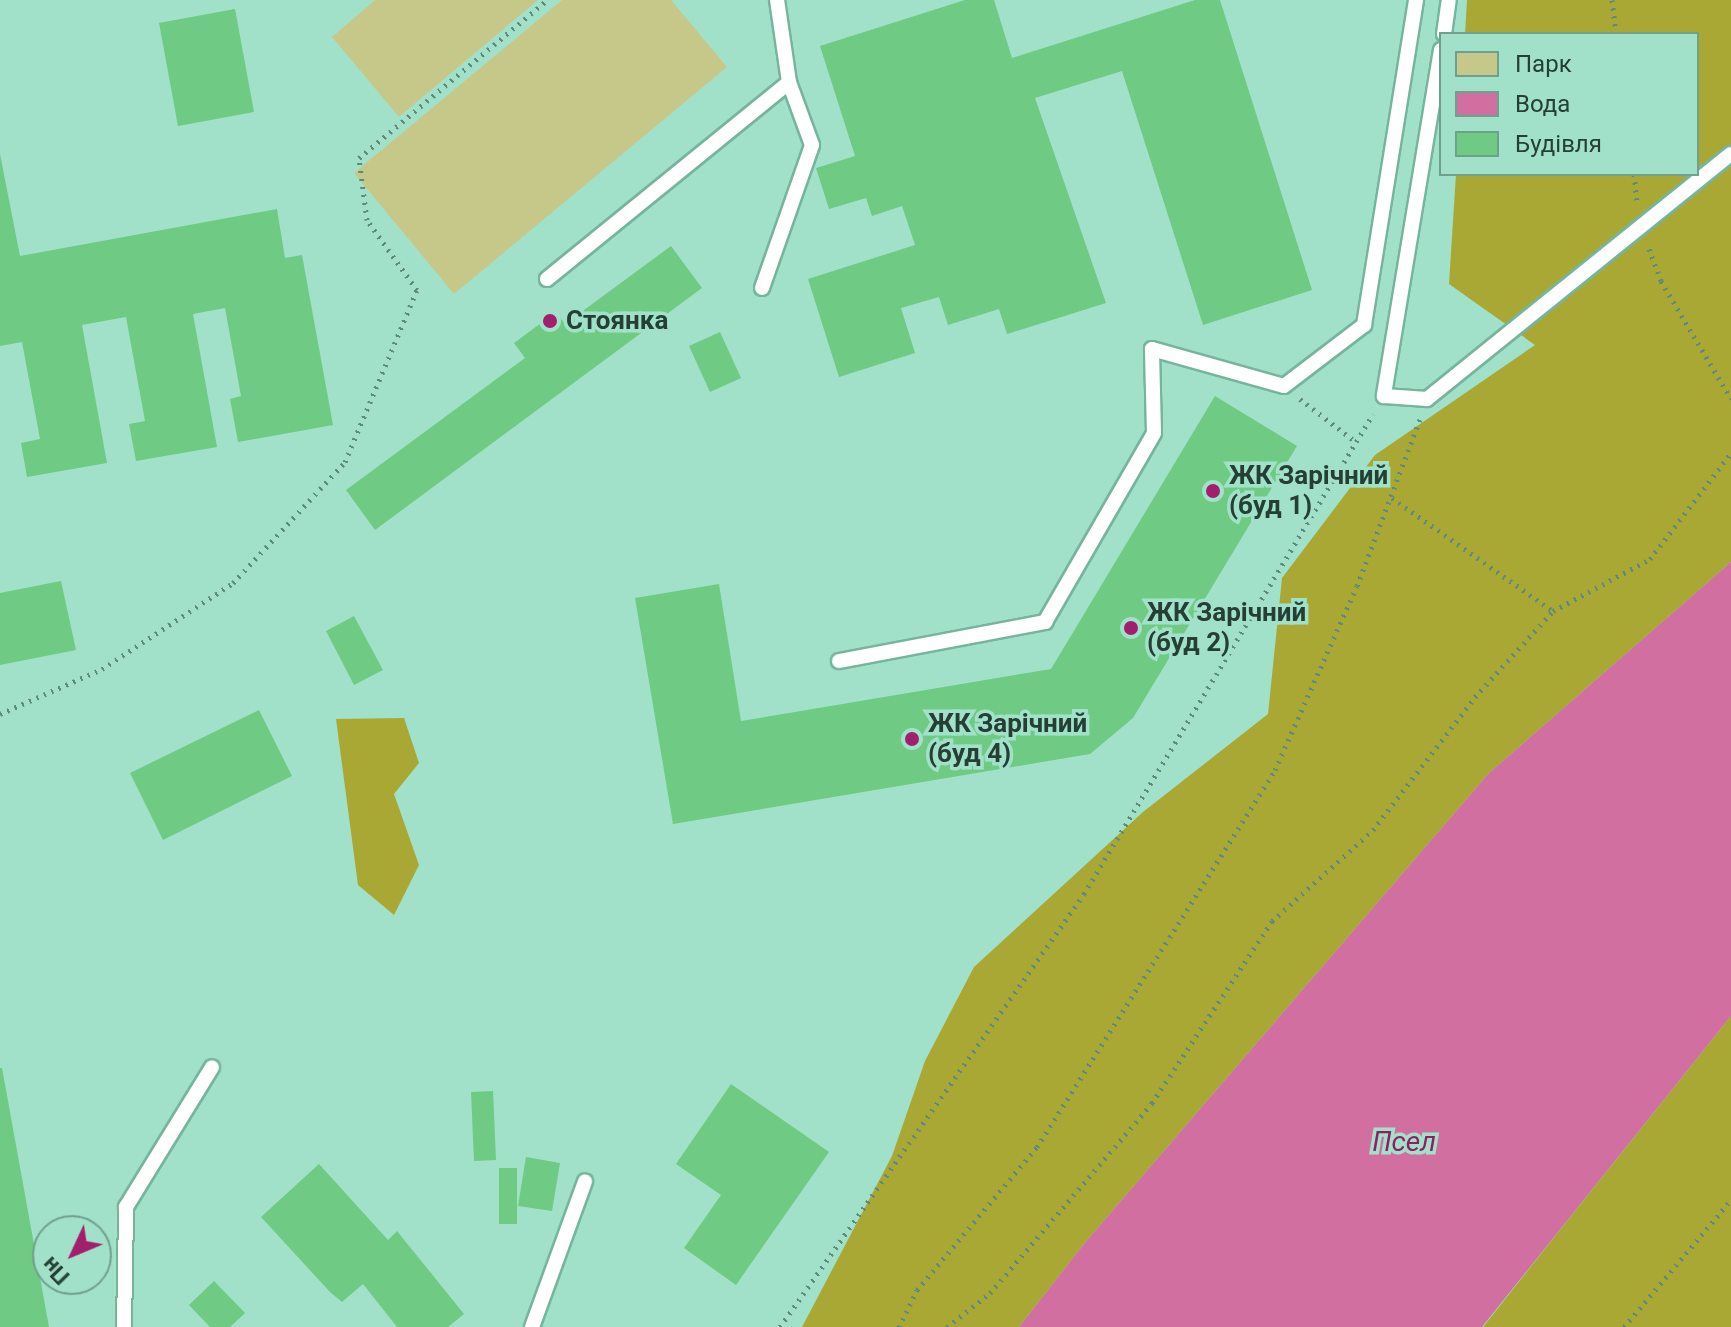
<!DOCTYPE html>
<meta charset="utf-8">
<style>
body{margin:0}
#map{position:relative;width:1731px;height:1327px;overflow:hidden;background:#a1e1c9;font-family:Roboto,sans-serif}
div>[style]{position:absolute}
.green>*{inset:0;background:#c6c88a}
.forest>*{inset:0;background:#a9a835}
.water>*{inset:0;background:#d06fa0}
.building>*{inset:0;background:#6fca83}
.path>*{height:5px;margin-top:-2.5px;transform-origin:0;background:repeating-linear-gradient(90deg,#5e8a79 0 2px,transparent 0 8px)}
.roads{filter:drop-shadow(2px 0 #76b49e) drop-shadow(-2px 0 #76b49e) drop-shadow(0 2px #76b49e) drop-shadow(0 -2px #76b49e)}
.lane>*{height:14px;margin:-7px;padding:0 7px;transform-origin:7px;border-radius:7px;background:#fff}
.dots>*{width:22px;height:22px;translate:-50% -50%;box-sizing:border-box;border:4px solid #a1e1c9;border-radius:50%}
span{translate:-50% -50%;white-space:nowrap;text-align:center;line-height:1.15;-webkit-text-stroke:7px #a1e1c9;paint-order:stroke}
.poi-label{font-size:26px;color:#253f35;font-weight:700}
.left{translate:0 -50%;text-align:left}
.water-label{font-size:28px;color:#921d63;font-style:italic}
.legend{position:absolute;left:1439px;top:32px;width:260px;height:144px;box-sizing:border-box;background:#a1e1c9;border:2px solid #6fa08e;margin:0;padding:10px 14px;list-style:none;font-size:24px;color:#253f35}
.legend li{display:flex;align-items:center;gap:16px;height:40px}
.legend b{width:40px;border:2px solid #6fa08e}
.north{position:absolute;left:32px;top:1215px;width:80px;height:80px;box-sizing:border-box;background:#a1e1c9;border:2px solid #6fa08e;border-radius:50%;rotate:226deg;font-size:22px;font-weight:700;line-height:32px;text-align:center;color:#253f35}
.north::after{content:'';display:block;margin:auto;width:28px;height:36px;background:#a21f6e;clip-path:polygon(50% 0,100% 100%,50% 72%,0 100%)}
</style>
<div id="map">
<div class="green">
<i style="clip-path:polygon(375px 0,538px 0,399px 117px,332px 37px)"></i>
<i style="clip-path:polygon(562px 0,671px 0,727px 67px,454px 294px,354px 173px)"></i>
</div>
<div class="forest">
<i style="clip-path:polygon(1467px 0,1731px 0,1731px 562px,1488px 774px,1083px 1245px,1019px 1327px,802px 1327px,892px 1156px,925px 1061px,974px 967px,1143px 812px,1268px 714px,1282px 578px,1375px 455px,1535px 345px,1449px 284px,1456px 174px,1697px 174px,1697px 34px,1465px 34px)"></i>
<i style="clip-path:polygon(404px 718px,419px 763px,394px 794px,419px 865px,394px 915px,358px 885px,336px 719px)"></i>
<i style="clip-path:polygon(1731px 1016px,1731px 1327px,1483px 1327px,1567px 1221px)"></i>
</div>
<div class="water">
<i style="clip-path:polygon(1731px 562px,1731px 1016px,1482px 1327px,1019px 1327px,1083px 1245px,1488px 774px)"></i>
</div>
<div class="building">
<i style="clip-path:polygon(965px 0,994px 0,1012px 58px,1195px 0,1220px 0,1312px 290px,1203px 325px,1122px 71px,1035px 98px,1106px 303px,1007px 334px,999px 309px,948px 325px,939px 297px,901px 308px,915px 353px,839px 377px,808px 279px,915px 245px,902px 206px,872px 216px,866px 198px,829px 209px,816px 168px,855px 156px,820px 46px)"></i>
<i style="clip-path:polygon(235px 9px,254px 112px,178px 126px,159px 23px)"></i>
<i style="clip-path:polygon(0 154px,20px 256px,277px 209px,285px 258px,302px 255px,333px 425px,238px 442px,230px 399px,241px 396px,225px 308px,193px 314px,217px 447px,136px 461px,129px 424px,145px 421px,126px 317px,82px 325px,107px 463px,27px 477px,21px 443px,40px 439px,22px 342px,0 346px)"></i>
<i style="clip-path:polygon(671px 246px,702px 288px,375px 530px,346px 490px,525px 358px,514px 343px,556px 312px,565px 324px)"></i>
<i style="clip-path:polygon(720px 332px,741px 378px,710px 392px,689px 346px)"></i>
<i style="clip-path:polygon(1215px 396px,1297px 446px,1133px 718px,1090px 754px,673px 824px,635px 598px,719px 584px,741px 721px,1051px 669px)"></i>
<i style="clip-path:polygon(61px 581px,76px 650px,0 665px,0 593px)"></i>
<i style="clip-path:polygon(354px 616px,383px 670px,354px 685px,326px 631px)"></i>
<i style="clip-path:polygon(259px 710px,292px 776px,163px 840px,130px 773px)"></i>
<i style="clip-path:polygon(0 1068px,2px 1068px,49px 1327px,0 1327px)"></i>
<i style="clip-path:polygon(731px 1084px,829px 1152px,736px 1285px,684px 1248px,721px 1195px,676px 1164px)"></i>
<i style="clip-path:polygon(493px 1091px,496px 1160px,474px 1161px,471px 1092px)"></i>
<i style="clip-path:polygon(526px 1157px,560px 1163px,552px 1211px,518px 1206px)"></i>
<i style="clip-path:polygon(319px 1164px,388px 1240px,397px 1231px,464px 1314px,448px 1327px,397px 1327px,363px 1284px,342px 1302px,330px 1292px,261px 1217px)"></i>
<i style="clip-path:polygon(499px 1168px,517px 1168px,517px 1224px,499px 1224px)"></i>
<i style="clip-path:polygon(214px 1281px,245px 1313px,230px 1327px,210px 1327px,189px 1305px)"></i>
</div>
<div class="path">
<i style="left:1612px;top:0;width:34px;rotate:83deg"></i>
<i style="left:1634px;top:174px;width:27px;rotate:84deg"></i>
<i style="left:1649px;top:249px;width:34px;rotate:69deg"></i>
<i style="left:1661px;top:281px;width:137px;rotate:59.3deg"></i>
<i style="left:1300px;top:399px;width:71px;rotate:37.5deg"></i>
<i style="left:1392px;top:498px;width:197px;rotate:35.1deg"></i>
<i style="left:0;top:714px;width:111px;rotate:-23.8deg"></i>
<i style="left:102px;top:669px;width:157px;rotate:-33.3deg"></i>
<i style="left:233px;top:583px;width:165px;rotate:-47.2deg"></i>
<i style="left:345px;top:462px;width:186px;rotate:-67.3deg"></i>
<i style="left:417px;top:290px;width:86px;rotate:-125.5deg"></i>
<i style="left:367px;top:220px;width:63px;rotate:-97.4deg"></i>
<i style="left:359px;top:158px;width:246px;rotate:-40deg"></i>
<i style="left:780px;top:1327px;width:529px;rotate:-54.93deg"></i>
<i style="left:1084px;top:894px;width:560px;rotate:-58.95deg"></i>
<i style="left:899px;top:1327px;width:41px;rotate:-64.1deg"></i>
<i style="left:917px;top:1290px;width:187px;rotate:-50deg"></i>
<i style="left:1037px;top:1147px;width:446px;rotate:-57.7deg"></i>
<i style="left:1275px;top:770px;width:201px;rotate:-66deg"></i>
<i style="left:1357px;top:586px;width:178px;rotate:-69.3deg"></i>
<i style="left:947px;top:1327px;width:55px;rotate:-38.3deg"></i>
<i style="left:990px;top:1293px;width:250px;rotate:-49.5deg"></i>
<i style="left:1152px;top:1103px;width:218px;rotate:-56.6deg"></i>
<i style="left:1272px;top:921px;width:136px;rotate:-42deg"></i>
<i style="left:1373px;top:830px;width:168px;rotate:-52.5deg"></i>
<i style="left:1475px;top:697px;width:116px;rotate:-47.8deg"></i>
<i style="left:1553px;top:611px;width:110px;rotate:-28.2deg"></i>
<i style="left:1650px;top:559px;width:133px;rotate:-52.6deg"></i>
<i style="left:1624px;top:1327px;width:166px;rotate:-49.9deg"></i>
</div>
<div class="roads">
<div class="lane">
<i style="left:1444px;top:34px;width:34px;rotate:-82deg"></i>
<i style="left:1441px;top:50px;width:351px;rotate:99.4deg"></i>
<i style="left:1384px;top:396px;width:43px;rotate:4deg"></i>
<i style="left:1427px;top:399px;width:390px;rotate:-38.9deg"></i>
<i style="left:547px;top:279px;width:312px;rotate:-39.1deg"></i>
<i style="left:762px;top:288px;width:151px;rotate:-70.7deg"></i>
<i style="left:812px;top:145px;width:67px;rotate:-110.1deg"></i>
<i style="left:789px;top:82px;width:83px;rotate:-98.3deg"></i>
<i style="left:839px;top:661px;width:210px;rotate:-10.7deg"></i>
<i style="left:1045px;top:622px;width:218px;rotate:-60deg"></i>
<i style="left:1154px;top:433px;width:84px;rotate:-91.4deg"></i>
<i style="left:1152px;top:349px;width:137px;rotate:15.7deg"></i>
<i style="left:1284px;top:386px;width:101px;rotate:-37.3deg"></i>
<i style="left:1364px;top:325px;width:329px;rotate:-80.9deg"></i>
<i style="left:124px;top:1327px;width:120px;rotate:-89deg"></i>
<i style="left:126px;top:1207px;width:164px;rotate:-58.4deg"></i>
<i style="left:532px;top:1327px;width:155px;rotate:-70deg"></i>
</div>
</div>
<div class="dots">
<i style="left:550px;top:321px;background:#a21f6e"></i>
<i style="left:1213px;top:491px;background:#a21f6e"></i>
<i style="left:1131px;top:628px;background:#a21f6e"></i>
<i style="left:912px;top:739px;background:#a21f6e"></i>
</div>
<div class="poi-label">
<span class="left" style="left:566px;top:321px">Стоянка</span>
<span class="left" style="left:1229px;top:491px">ЖК Зарічний<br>(буд 1)</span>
<span class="left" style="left:1147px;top:628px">ЖК Зарічний<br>(буд 2)</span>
<span class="left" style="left:928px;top:739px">ЖК Зарічний<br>(буд 4)</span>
</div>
<div class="water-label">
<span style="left:1404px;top:1142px">Псел</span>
</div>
<ul class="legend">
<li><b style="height:22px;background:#c6c88a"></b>Парк</li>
<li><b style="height:22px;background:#d06fa0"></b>Вода</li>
<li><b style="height:22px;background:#6fca83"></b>Будівля</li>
</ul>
<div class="north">Пн</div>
</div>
